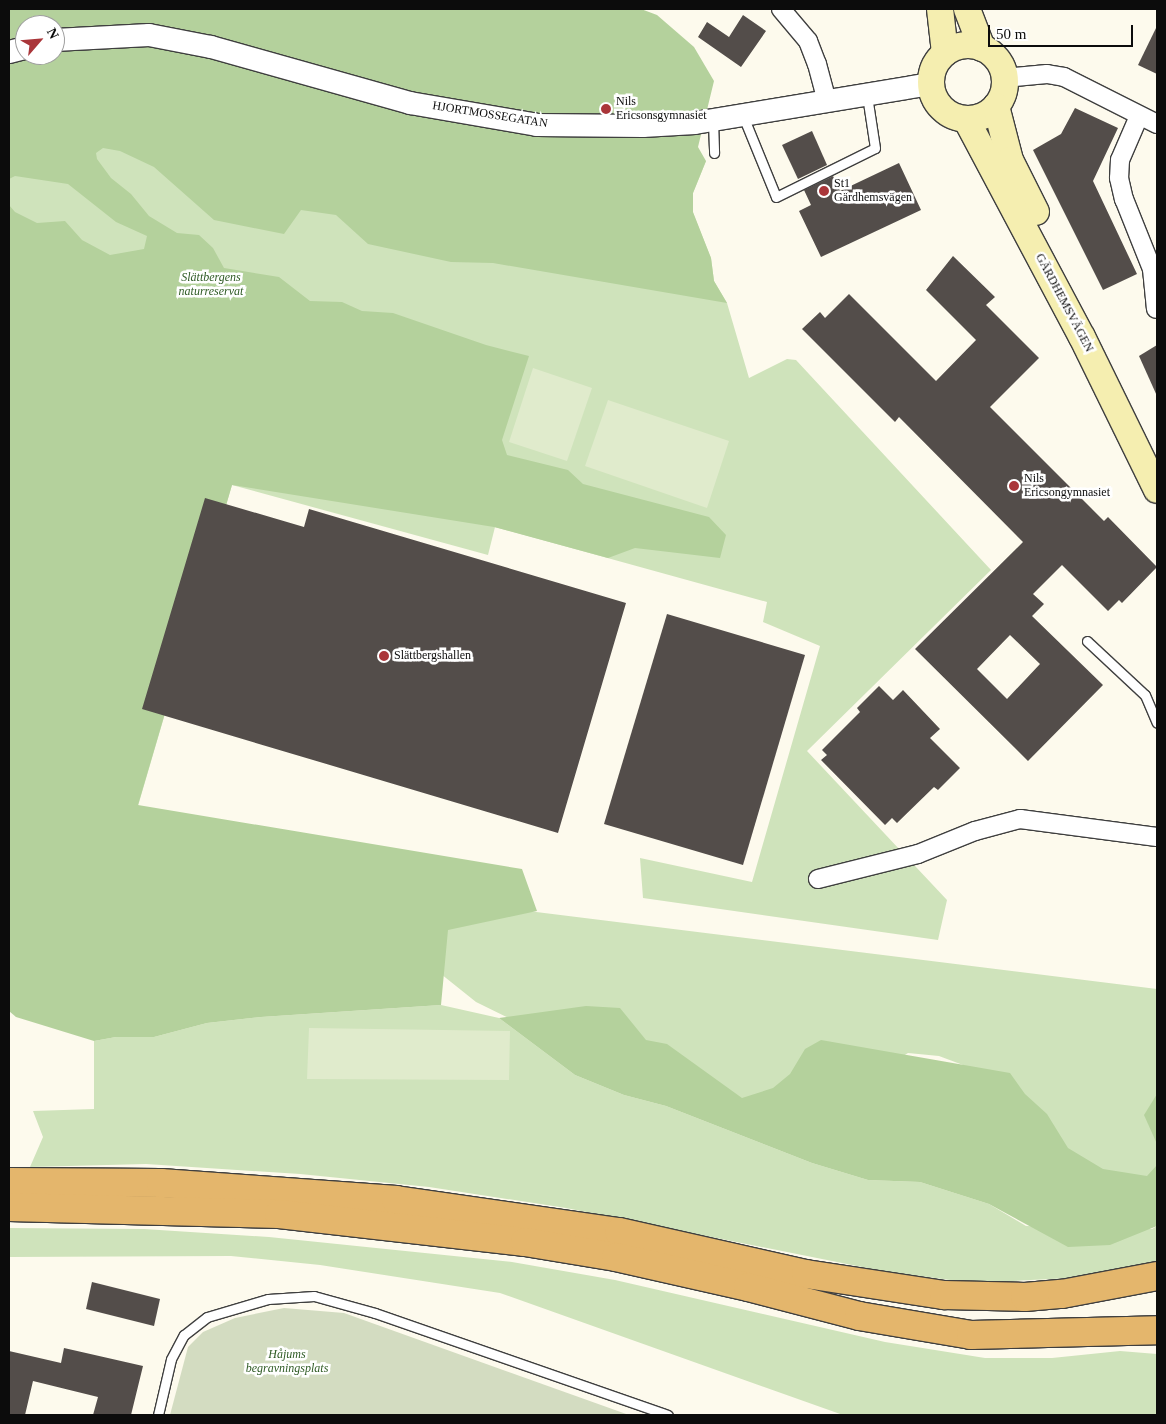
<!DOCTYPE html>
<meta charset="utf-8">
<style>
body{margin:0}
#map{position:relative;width:1166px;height:1424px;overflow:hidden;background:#fdfaed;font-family:"Times New Roman",serif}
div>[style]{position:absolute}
.green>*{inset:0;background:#cfe3bb}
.forest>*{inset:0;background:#b4d19c}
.cemetery>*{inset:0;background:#d3dcc1}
.pitch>*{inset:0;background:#e0ebcc}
.building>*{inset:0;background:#534d4a}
.roads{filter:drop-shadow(1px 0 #3f3f3f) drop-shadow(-1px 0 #3f3f3f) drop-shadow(0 1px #3f3f3f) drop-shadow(0 -1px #3f3f3f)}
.service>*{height:9px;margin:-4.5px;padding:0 4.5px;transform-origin:4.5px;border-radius:4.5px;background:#fff}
.minor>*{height:18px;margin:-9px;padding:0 9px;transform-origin:9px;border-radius:9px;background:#fff}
.tertiary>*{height:22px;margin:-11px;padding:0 11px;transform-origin:11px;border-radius:11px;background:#fff}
.secondary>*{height:26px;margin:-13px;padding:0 13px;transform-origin:13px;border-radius:13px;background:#f5eeb0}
.secondary>.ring{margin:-13px;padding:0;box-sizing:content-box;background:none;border:26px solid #f5eeb0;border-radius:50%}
.trunk>*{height:28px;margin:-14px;padding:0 14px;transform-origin:14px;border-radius:14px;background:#e4b66c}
.dots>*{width:14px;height:14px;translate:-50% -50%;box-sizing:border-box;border:2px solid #fff;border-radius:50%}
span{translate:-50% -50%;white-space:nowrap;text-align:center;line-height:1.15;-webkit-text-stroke:5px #fff;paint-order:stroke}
.poi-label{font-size:12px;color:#0c0c0c}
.left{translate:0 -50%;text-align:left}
.street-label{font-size:12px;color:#0c0c0c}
.park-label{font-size:12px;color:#2f5b25;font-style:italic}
.frame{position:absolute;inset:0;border:10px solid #0c0c0c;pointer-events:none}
.north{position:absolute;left:15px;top:15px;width:50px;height:50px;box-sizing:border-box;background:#fff;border:1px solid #9e9e9e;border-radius:50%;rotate:63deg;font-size:14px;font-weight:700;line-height:20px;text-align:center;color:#0c0c0c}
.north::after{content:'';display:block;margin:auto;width:18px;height:22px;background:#aa363a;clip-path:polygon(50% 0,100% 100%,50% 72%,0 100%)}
.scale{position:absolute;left:988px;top:25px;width:145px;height:22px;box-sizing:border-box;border:2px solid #0c0c0c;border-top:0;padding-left:6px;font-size:15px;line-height:18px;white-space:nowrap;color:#0c0c0c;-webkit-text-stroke:4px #fff;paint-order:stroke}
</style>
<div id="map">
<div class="green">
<i style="clip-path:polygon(9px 109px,706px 161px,693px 193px,693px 213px,711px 258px,714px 281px,727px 303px,749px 378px,787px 359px,796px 360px,991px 570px,807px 751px,947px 900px,938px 940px,643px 898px,640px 858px,752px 882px,820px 646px,763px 622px,767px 602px,495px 527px,488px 555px,232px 485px,138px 806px,9px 784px)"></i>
<i style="clip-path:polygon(376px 892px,1157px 989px,1157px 1191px,1122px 1191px,1063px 1152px,971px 1068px,939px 1056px,908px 1053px,877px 1072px,847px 1098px,706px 1102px,584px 1055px,476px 1002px,416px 954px)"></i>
<i style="clip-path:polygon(441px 1005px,499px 1018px,575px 1075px,624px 1095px,666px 1106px,812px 1163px,868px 1180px,920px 1182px,989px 1204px,1026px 1226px,1152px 1229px,1157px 1226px,1157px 1262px,1090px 1277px,973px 1283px,882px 1271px,566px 1208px,429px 1187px,300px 1174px,146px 1164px,30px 1167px,43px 1137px,33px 1111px,94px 1109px,94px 1041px,116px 1037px,154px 1037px,207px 1023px,261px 1017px)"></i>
<i style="clip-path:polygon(9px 1228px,144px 1229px,269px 1237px,512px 1262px,615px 1280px,885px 1342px,985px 1358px,1052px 1358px,1120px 1351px,1157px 1354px,1157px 1415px,843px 1415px,500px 1293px,320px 1265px,231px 1256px,9px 1257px)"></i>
</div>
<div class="forest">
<i style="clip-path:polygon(evenodd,9px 9px,641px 9px,657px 15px,694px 47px,714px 81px,698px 147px,706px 161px,693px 193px,693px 212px,711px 258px,714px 281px,727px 303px,493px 263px,451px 262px,368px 244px,336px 215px,301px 210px,284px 234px,214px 220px,154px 167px,120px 151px,103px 148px,96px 153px,97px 159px,111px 178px,131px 194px,149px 216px,177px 233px,199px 235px,213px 248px,224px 268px,279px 277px,310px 301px,342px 302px,362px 311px,393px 313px,486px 345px,529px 356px,502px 440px,507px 455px,568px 470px,583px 484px,709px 517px,726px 535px,720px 558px,635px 548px,608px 558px,494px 527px,232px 485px,138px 805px,522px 869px,537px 911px,448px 930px,441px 1005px,261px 1017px,207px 1023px,154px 1037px,116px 1037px,94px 1041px,16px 1017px,9px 1011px,9px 205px,15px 212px,37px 223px,65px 221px,82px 240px,110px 255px,144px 249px,147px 236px,116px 222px,68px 184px,15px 176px,9px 179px,9px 9px,25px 25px,55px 25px,55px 55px,25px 55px,25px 25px)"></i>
<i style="clip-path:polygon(586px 1006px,620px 1008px,646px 1040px,667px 1044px,742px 1098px,773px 1088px,790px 1074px,805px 1049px,821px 1040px,1010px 1073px,1025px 1094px,1047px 1114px,1068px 1148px,1103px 1169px,1147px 1176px,1157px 1165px,1157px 1226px,1110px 1245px,1068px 1247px,989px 1204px,920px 1182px,868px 1180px,812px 1163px,666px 1106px,624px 1095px,575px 1075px,499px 1018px)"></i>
<i style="clip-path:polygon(1157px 1094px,1157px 1144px,1144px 1115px)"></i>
</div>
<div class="cemetery">
<i style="clip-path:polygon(284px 1308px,344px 1313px,629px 1415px,170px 1415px,188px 1347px,203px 1332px,235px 1318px)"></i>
</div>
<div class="pitch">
<i style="clip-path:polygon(533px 368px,592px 388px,567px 461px,509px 442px)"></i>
<i style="clip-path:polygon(608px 400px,729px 441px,707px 508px,585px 466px)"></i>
<i style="clip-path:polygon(309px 1028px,510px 1031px,509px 1080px,307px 1079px)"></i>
</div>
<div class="building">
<i style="clip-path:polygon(743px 15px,766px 31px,741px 67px,698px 37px,707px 22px,729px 37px)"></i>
<i style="clip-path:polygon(1157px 26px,1157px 74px,1138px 65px)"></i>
<i style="clip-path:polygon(1075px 108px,1118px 128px,1093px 181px,1137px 274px,1103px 290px,1033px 150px,1061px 134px)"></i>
<i style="clip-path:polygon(812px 131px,827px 165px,798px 179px,782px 145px)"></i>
<i style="clip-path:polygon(899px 163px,921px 210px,821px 257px,799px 211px,811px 205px,804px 190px,833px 176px,840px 191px)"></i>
<i style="clip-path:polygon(evenodd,953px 256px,995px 297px,986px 305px,1039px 358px,990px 407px,1104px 521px,1108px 517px,1157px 567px,1122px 603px,1119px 600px,1108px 611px,1062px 565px,1033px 594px,1044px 604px,1032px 616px,1103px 685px,1028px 761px,915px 649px,1023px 542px,899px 417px,895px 422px,802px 329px,820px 312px,825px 318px,849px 294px,936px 381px,976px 340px,926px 290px,953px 256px,1010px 635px,1040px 664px,1007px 699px,977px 669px,1010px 635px)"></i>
<i style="clip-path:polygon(1157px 345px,1157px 396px,1139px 356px)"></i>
<i style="clip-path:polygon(205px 498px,304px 527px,309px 509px,626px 603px,558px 833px,142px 709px)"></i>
<i style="clip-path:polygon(667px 614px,805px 655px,743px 865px,604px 824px)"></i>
<i style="clip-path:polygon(879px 686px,893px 700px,903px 690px,940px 729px,930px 738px,960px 768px,938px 790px,934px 787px,897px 823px,892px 818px,885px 825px,821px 760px,827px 755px,822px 750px,860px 712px,857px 708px)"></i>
<i style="clip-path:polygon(92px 1282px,160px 1299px,154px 1326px,86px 1309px)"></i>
<i style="clip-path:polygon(64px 1348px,143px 1366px,131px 1415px,93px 1415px,98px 1397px,33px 1381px,25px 1415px,9px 1415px,9px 1351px,61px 1363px)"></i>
</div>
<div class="roads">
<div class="service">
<i style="left:743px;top:116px;width:87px;rotate:67.8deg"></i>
<i style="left:776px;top:197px;width:110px;rotate:-26.3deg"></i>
<i style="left:875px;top:148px;width:53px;rotate:-98.7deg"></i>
<i style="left:713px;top:121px;width:32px;rotate:88deg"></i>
<i style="left:1087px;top:641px;width:79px;rotate:43deg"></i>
<i style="left:1145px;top:695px;width:30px;rotate:67deg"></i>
<i style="left:158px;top:1415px;width:57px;rotate:-76.9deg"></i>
<i style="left:171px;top:1359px;width:27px;rotate:-62deg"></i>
<i style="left:184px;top:1335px;width:29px;rotate:-38deg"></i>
<i style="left:207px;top:1317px;width:64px;rotate:-16.4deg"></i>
<i style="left:268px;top:1299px;width:46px;rotate:-3.7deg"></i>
<i style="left:314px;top:1296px;width:63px;rotate:15.6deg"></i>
<i style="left:375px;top:1313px;width:310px;rotate:19.2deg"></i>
</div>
<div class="minor">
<i style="left:781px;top:9px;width:42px;rotate:49.8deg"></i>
<i style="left:808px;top:41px;width:25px;rotate:69deg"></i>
<i style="left:817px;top:64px;width:35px;rotate:75deg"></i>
<i style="left:1004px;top:78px;width:43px;rotate:-5.3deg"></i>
<i style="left:1047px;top:74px;width:17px;rotate:10deg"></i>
<i style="left:1064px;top:77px;width:104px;rotate:26.8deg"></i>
<i style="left:1139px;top:116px;width:48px;rotate:113.4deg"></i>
<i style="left:1120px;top:160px;width:18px;rotate:93deg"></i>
<i style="left:1119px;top:178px;width:22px;rotate:77deg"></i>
<i style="left:1124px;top:199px;width:75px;rotate:68.2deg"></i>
<i style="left:1152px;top:269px;width:40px;rotate:84.3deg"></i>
<i style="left:818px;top:879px;width:103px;rotate:-14deg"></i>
<i style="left:918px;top:854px;width:61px;rotate:-22deg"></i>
<i style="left:975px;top:831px;width:47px;rotate:-14.9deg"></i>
<i style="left:1020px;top:819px;width:138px;rotate:7.5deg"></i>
</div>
<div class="tertiary">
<i style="left:55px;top:40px;width:94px;rotate:-3deg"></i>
<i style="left:149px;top:35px;width:63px;rotate:11deg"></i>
<i style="left:211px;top:47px;width:207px;rotate:15.7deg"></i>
<i style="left:410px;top:103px;width:129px;rotate:9.8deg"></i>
<i style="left:537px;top:125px;width:106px;rotate:0.5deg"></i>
<i style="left:643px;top:126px;width:52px;rotate:-3.3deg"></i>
<i style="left:695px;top:123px;width:239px;rotate:-9.4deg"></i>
<i style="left:9px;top:52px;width:16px;rotate:-14deg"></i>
</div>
<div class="secondary">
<i style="left:940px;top:9px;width:44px;rotate:83.5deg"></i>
<i style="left:967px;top:9px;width:42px;rotate:69deg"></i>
<i class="ring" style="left:931px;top:45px;width:48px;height:48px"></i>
<i style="left:996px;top:106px;width:56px;rotate:75.5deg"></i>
<i style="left:1010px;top:160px;width:58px;rotate:63.4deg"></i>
<i style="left:966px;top:119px;width:247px;rotate:62deg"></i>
<i style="left:1082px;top:337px;width:170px;rotate:63.9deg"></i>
</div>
<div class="trunk">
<i style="left:9px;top:1182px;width:152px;rotate:0.4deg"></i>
<i style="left:161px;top:1183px;width:236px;rotate:4.1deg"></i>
<i style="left:396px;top:1200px;width:225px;rotate:8.2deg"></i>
<i style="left:619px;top:1232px;width:192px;rotate:12.7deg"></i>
<i style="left:806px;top:1274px;width:140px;rotate:8.7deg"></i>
<i style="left:944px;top:1295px;width:81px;rotate:1.4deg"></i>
<i style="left:1025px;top:1297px;width:37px;rotate:-5deg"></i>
<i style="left:1062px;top:1294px;width:97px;rotate:-10.7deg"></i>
<i style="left:9px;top:1207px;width:270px;rotate:1.5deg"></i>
<i style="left:279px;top:1214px;width:248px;rotate:6.5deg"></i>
<i style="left:525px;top:1242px;width:92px;rotate:9.4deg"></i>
<i style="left:616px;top:1257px;width:135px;rotate:12.8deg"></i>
<i style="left:748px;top:1287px;width:115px;rotate:14.6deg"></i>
<i style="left:859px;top:1316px;width:114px;rotate:9.6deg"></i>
<i style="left:971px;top:1335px;width:186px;rotate:-1.5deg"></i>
</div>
</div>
<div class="dots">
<i style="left:606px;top:109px;background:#aa363a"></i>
<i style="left:824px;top:191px;background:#aa363a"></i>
<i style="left:1014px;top:486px;background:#aa363a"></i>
<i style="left:384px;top:656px;background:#aa363a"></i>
</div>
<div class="poi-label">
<span class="left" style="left:616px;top:109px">Nils<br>Ericsonsgymnasiet</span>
<span class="left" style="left:834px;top:191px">St1<br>Gärdhemsvägen</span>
<span class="left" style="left:1024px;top:486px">Nils<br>Ericsongymnasiet</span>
<span class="left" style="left:394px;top:656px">Slättbergshallen</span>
</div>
<div class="street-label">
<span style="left:490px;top:115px;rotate:9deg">HJORTMOSSEGATAN</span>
<span style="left:1064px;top:303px;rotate:62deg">GÄRDHEMSVÄGEN</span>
</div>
<div class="park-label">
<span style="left:211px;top:285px">Slättbergens<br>naturreservat</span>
<span style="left:287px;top:1362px">Håjums<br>begravningsplats</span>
</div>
<div class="frame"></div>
<div class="north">N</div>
<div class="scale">50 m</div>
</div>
